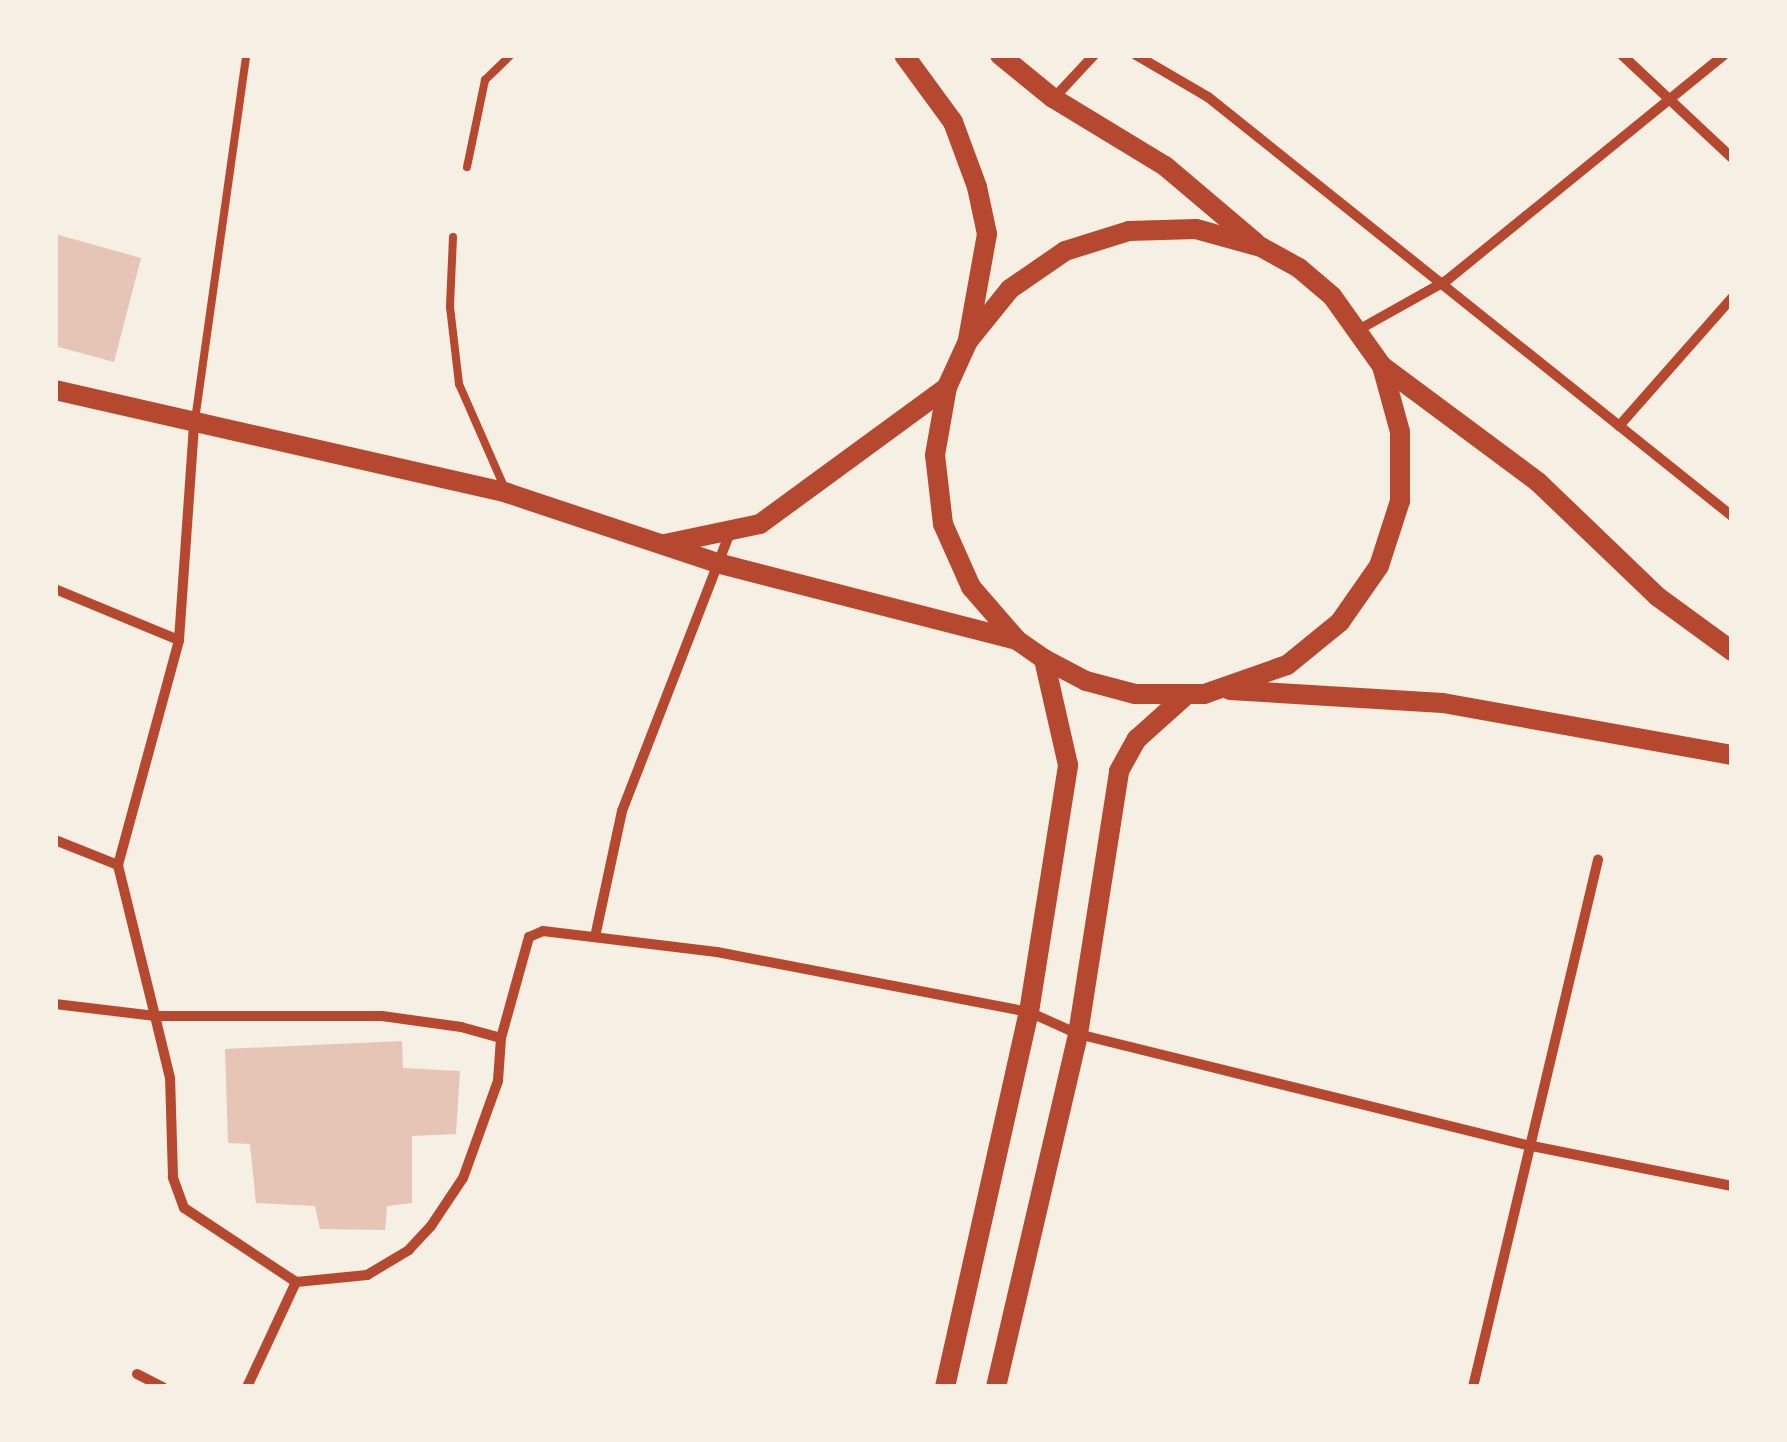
<!DOCTYPE html>
<style>
body{margin:0}
#map{position:relative;width:1787px;height:1442px;overflow:hidden;background:#f6efe4;font-family:Raleway,sans-serif}
div>[style]{position:absolute}
.building>*{inset:0;background:#e6c5b7}
.service>*{height:8px;margin:-4px;padding:0 4px;transform-origin:4px;border-radius:4px;background:#b5482f}
.minor>*{height:10px;margin:-5px;padding:0 5px;transform-origin:5px;border-radius:5px;background:#b5482f}
.secondary>*{height:20px;margin:-10px;padding:0 10px;transform-origin:10px;border-radius:10px;background:#b5482f}
span{translate:-50% -50%;white-space:nowrap;text-align:center;line-height:1.15;-webkit-text-stroke:10px #f6efe4;paint-order:stroke}
.frame{position:absolute;inset:0;border:58px solid #f6efe4;pointer-events:none}
</style>
<div id="map">
<div class="building">
<i style="clip-path:polygon(55px 234px,141px 258px,114px 362px,55px 346px)"></i>
<i style="clip-path:polygon(402px 1041px,403px 1068px,460px 1071px,456px 1134px,412px 1136px,412px 1203px,387px 1206px,385px 1230px,320px 1229px,315px 1206px,256px 1203px,250px 1144px,228px 1143px,225px 1049px)"></i>
</div>
<div class="service">
<i style="left:467px;top:167px;width:89px;rotate:-78.3deg"></i>
<i style="left:485px;top:80px;width:36px;rotate:-44deg"></i>
<i style="left:453px;top:237px;width:70px;rotate:92.5deg"></i>
<i style="left:450px;top:307px;width:78px;rotate:83.3deg"></i>
<i style="left:459px;top:384px;width:115px;rotate:66.3deg"></i>
<i style="left:195px;top:420px;width:369px;rotate:-82deg"></i>
</div>
<div class="minor">
<i style="left:1136px;top:55px;width:83px;rotate:30.3deg"></i>
<i style="left:1208px;top:97px;width:671px;rotate:38.65deg"></i>
<i style="left:1622px;top:55px;width:151px;rotate:43.1deg"></i>
<i style="left:1054px;top:98px;width:59px;rotate:-47.1deg"></i>
<i style="left:1360px;top:329px;width:98px;rotate:-29.2deg"></i>
<i style="left:1446px;top:281px;width:358px;rotate:-39.1deg"></i>
<i style="left:1619px;top:426px;width:171px;rotate:-48.6deg"></i>
<i style="left:55px;top:589px;width:134px;rotate:22.4deg"></i>
<i style="left:55px;top:840px;width:68px;rotate:21.6deg"></i>
<i style="left:595px;top:937px;width:129px;rotate:-77.9deg"></i>
<i style="left:622px;top:811px;width:298px;rotate:-68.8deg"></i>
<i style="left:55px;top:1004px;width:101px;rotate:6.8deg"></i>
<i style="left:155px;top:1016px;width:227px"></i>
<i style="left:382px;top:1016px;width:80px;rotate:7.9deg"></i>
<i style="left:461px;top:1027px;width:41px;rotate:15.4deg"></i>
<i style="left:501px;top:1038px;width:43px;rotate:94deg"></i>
<i style="left:498px;top:1081px;width:103px;rotate:109.8deg"></i>
<i style="left:463px;top:1178px;width:58px;rotate:123.7deg"></i>
<i style="left:431px;top:1226px;width:33px;rotate:133deg"></i>
<i style="left:409px;top:1250px;width:49px;rotate:149.2deg"></i>
<i style="left:367px;top:1275px;width:71px;rotate:174.4deg"></i>
<i style="left:296px;top:1282px;width:134px;rotate:-146.5deg"></i>
<i style="left:184px;top:1208px;width:33px;rotate:-110deg"></i>
<i style="left:173px;top:1177px;width:99px;rotate:-91.7deg"></i>
<i style="left:170px;top:1078px;width:64px;rotate:-103.6deg"></i>
<i style="left:155px;top:1016px;width:155px;rotate:-103.8deg"></i>
<i style="left:118px;top:865px;width:233px;rotate:-74.8deg"></i>
<i style="left:179px;top:640px;width:216px;rotate:-86deg"></i>
<i style="left:501px;top:1038px;width:105px;rotate:-74.5deg"></i>
<i style="left:529px;top:937px;width:15px;rotate:-23deg"></i>
<i style="left:543px;top:931px;width:175px;rotate:6.9deg"></i>
<i style="left:717px;top:952px;width:318px;rotate:10.9deg"></i>
<i style="left:1029px;top:1012px;width:54px;rotate:24.2deg"></i>
<i style="left:1078px;top:1034px;width:468px;rotate:13.9deg"></i>
<i style="left:1532px;top:1146px;width:204px;rotate:11.3deg"></i>
<i style="left:137px;top:1374px;width:29px;rotate:27deg"></i>
<i style="left:247px;top:1387px;width:116px;rotate:-65deg"></i>
<i style="left:1473px;top:1387px;width:542px;rotate:-76.66deg"></i>
</div>
<div class="secondary">
<i style="left:904px;top:55px;width:83px;rotate:53.8deg"></i>
<i style="left:953px;top:122px;width:69px;rotate:69.7deg"></i>
<i style="left:977px;top:187px;width:48px;rotate:78deg"></i>
<i style="left:987px;top:234px;width:108px;rotate:100.2deg"></i>
<i style="left:1000px;top:55px;width:68px;rotate:39.1deg"></i>
<i style="left:1053px;top:98px;width:131px;rotate:31.3deg"></i>
<i style="left:1165px;top:166px;width:119px;rotate:40.2deg"></i>
<i style="left:1382px;top:366px;width:68px;rotate:74.7deg"></i>
<i style="left:1400px;top:432px;width:69px;rotate:90deg"></i>
<i style="left:1400px;top:501px;width:68px;rotate:107.9deg"></i>
<i style="left:1379px;top:566px;width:68px;rotate:124.9deg"></i>
<i style="left:1340px;top:622px;width:68px;rotate:140.9deg"></i>
<i style="left:1287px;top:665px;width:88px;rotate:160.7deg"></i>
<i style="left:1204px;top:694px;width:69px;rotate:180deg"></i>
<i style="left:1135px;top:694px;width:51px;rotate:-165.1deg"></i>
<i style="left:1086px;top:681px;width:47px;rotate:-152.4deg"></i>
<i style="left:1044px;top:659px;width:33px;rotate:-145deg"></i>
<i style="left:1017px;top:640px;width:70px;rotate:-131deg"></i>
<i style="left:971px;top:587px;width:69px;rotate:-114deg"></i>
<i style="left:943px;top:524px;width:69px;rotate:-96.6deg"></i>
<i style="left:935px;top:455px;width:69px;rotate:-80deg"></i>
<i style="left:947px;top:387px;width:51px;rotate:-65.5deg"></i>
<i style="left:968px;top:341px;width:67px;rotate:-51.1deg"></i>
<i style="left:1010px;top:289px;width:67px;rotate:-34.6deg"></i>
<i style="left:1065px;top:251px;width:67px;rotate:-17.4deg"></i>
<i style="left:1129px;top:231px;width:67px;rotate:-1.7deg"></i>
<i style="left:1196px;top:229px;width:67px;rotate:15.5deg"></i>
<i style="left:1261px;top:247px;width:43px;rotate:28.9deg"></i>
<i style="left:1299px;top:268px;width:43px;rotate:40.3deg"></i>
<i style="left:1332px;top:296px;width:86px;rotate:54.5deg"></i>
<i style="left:1382px;top:366px;width:194px;rotate:36.6deg"></i>
<i style="left:1538px;top:482px;width:166px;rotate:43.8deg"></i>
<i style="left:1658px;top:597px;width:92px;rotate:36.1deg"></i>
<i style="left:55px;top:390px;width:464px;rotate:12.8deg"></i>
<i style="left:507px;top:493px;width:221px;rotate:18.4deg"></i>
<i style="left:717px;top:563px;width:310px;rotate:14.4deg"></i>
<i style="left:665px;top:544px;width:97px;rotate:-11.9deg"></i>
<i style="left:760px;top:524px;width:232px;rotate:-36.2deg"></i>
<i style="left:1230px;top:690px;width:213px;rotate:3.5deg"></i>
<i style="left:1443px;top:703px;width:294px;rotate:10.2deg"></i>
<i style="left:945px;top:1387px;width:384px;rotate:-77.4deg"></i>
<i style="left:1029px;top:1012px;width:250px;rotate:-81deg"></i>
<i style="left:1068px;top:765px;width:109px;rotate:-102.8deg"></i>
<i style="left:996px;top:1387px;width:362px;rotate:-76.9deg"></i>
<i style="left:1078px;top:1034px;width:266px;rotate:-81.1deg"></i>
<i style="left:1119px;top:771px;width:37px;rotate:-61deg"></i>
<i style="left:1137px;top:739px;width:64px;rotate:-41.9deg"></i>
</div>
<div class="frame"></div>
</div>
